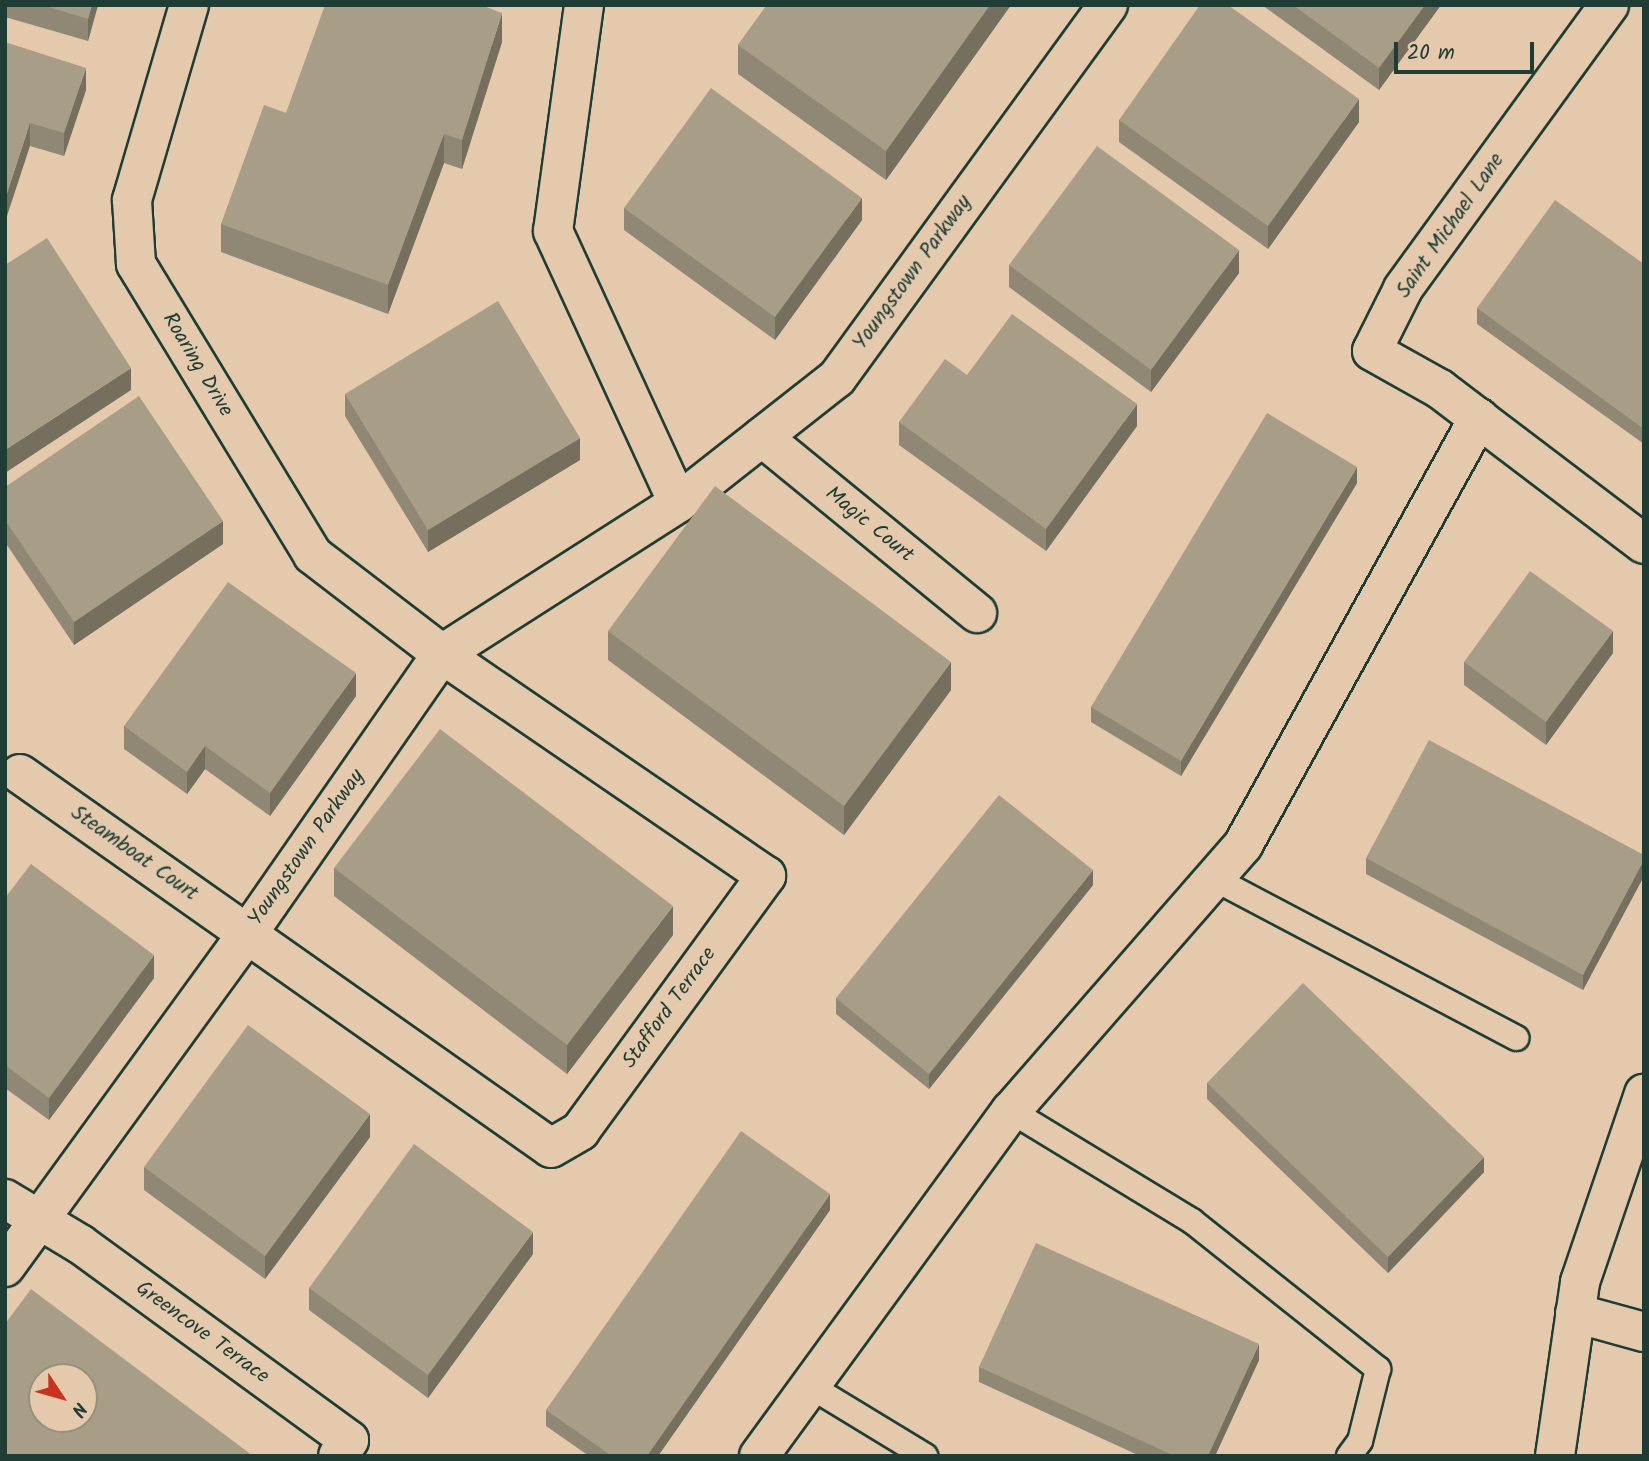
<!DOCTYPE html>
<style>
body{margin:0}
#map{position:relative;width:1649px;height:1461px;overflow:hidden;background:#e4c9ac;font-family:Kalam,sans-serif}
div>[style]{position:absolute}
.roads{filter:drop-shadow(2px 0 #1f3d34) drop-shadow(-2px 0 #1f3d34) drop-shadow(0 2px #1f3d34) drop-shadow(0 -2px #1f3d34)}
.service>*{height:24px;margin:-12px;padding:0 12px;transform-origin:12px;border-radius:12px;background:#e4c9ac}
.minor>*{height:38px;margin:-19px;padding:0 19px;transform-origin:19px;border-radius:19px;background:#e4c9ac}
.tertiary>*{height:38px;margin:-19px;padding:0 19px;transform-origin:19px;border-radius:19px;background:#e4c9ac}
.wall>*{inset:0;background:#908874}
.shaded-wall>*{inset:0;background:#766f5e}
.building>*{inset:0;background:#a89e87}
span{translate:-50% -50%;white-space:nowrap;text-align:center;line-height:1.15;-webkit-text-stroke:7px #e4c9ac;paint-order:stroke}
.street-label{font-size:21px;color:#1f3d34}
.frame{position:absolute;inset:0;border:7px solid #1f3d34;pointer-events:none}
.north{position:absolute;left:28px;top:1363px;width:70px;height:70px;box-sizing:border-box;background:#e4c9ac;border:2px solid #95917c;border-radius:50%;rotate:126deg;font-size:19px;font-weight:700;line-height:28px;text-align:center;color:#1f3d34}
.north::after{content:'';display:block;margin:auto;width:24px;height:32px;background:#c8321e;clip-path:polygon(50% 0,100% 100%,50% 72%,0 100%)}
.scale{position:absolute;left:1394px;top:42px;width:140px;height:32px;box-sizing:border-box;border:4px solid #1f3d34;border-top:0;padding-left:9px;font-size:21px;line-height:24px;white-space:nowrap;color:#1f3d34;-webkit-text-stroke:5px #e4c9ac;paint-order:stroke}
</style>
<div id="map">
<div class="roads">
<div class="service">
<i style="left:1213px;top:878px;width:343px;rotate:27.8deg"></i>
<i style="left:1011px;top:1111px;width:212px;rotate:31.3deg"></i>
<i style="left:1192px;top:1221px;width:238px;rotate:38.5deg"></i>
<i style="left:1378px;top:1369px;width:74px;rotate:104deg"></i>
<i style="left:1360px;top:1441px;width:19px;rotate:126deg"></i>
<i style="left:810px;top:1386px;width:135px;rotate:31.3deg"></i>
</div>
<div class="minor">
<i style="left:584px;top:5px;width:228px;rotate:97.8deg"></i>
<i style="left:553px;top:231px;width:299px;rotate:65.3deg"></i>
<i style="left:1609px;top:5px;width:351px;rotate:126deg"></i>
<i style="left:1403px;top:289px;width:69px;rotate:116.6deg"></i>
<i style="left:1372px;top:351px;width:78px;rotate:29.2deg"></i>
<i style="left:1440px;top:389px;width:256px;rotate:37.2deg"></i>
<i style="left:762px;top:437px;width:278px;rotate:39.3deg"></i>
<i style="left:20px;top:774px;width:649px;rotate:35.16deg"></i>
<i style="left:551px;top:1148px;width:34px;rotate:-30deg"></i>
<i style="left:580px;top:1131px;width:316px;rotate:-53.9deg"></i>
<i style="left:766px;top:876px;width:393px;rotate:-145.6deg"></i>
<i style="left:442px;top:654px;width:163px;rotate:-142.5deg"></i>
<i style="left:313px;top:555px;width:341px;rotate:-121.3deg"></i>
<i style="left:136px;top:264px;width:64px;rotate:-93.6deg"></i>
<i style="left:132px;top:200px;width:203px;rotate:-73.7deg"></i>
<i style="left:5px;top:1199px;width:87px;rotate:31deg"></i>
<i style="left:80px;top:1244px;width:333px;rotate:36.1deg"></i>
<i style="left:349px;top:1440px;width:19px;rotate:125deg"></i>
<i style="left:5px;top:1267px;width:413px;rotate:-54deg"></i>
<i style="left:248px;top:933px;width:340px;rotate:-55.2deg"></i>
<i style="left:442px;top:654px;width:280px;rotate:-32.6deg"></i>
<i style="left:678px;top:503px;width:202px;rotate:-38.2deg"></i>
<i style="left:837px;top:378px;width:461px;rotate:-54deg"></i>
<i style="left:1575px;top:1313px;width:72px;rotate:15.4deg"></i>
<i style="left:759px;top:1456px;width:427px;rotate:-53.9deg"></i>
<i style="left:1011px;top:1111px;width:353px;rotate:-48.9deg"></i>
<i style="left:1243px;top:845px;width:488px;rotate:-61.1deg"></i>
</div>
<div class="tertiary">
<i style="left:1555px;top:1456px;width:176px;rotate:-81.8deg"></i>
<i style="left:1580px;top:1282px;width:199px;rotate:-71.2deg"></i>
</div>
</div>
<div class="wall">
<i style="clip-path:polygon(5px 5px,98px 5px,88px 41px,5px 17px)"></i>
<i style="clip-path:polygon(767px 5px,1011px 5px,886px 180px,738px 74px,738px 45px)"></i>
<i style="clip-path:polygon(1262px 5px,1441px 5px,1379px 90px)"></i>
<i style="clip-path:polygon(5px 42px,86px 90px,64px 156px,30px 146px)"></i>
<i style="clip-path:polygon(502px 42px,462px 169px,444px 163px,388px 314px,221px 252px,221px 224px,286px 113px)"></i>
<i style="clip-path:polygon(1119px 120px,1359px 122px,1268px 249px,1119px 142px)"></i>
<i style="clip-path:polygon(624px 208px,862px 220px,775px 340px,624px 230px)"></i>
<i style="clip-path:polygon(1644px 264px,1644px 444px,1477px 324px,1477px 308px)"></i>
<i style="clip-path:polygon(1009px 265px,1239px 273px,1151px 392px,1009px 287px)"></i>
<i style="clip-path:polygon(967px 375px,1137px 426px,1046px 551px,899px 445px,899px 422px)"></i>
<i style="clip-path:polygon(345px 394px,580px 460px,428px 552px,345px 416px)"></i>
<i style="clip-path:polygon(1357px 483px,1181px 776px,1091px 722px,1091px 707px)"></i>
<i style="clip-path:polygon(5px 487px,223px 544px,74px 645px,5px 542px)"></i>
<i style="clip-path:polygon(608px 631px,951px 690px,844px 835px,608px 660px)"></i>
<i style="clip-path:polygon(1613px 653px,1546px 745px,1464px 685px,1464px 662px)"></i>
<i style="clip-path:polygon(356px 696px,270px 816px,205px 769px,187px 794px,124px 749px,124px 726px)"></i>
<i style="clip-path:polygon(1644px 855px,1644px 876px,1583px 990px,1366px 874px,1366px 858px)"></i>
<i style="clip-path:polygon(334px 868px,673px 935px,567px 1074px,334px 896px)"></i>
<i style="clip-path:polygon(1093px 885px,929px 1089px,836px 1014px,836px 998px)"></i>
<i style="clip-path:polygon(5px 898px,154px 978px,49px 1120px,5px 1088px)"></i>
<i style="clip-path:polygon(1207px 1083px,1484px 1172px,1388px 1273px,1207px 1099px)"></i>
<i style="clip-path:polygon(370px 1137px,265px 1279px,144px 1190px,144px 1167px)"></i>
<i style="clip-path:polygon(830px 1210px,658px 1456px,589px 1456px,546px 1426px,546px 1410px)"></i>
<i style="clip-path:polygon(533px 1254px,428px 1398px,309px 1310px,309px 1288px)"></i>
<i style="clip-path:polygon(1259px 1360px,1215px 1456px,1140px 1456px,979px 1382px,979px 1367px)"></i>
</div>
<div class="shaded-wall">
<i style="clip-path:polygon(92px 5px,98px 5px,88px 41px,88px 19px)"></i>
<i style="clip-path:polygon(990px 5px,1011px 5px,886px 180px,886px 151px)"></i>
<i style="clip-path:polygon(1425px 5px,1441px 5px,1379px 90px,1379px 68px)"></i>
<i style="clip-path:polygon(502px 13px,502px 42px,462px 169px,462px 140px)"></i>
<i style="clip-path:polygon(86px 68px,86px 90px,64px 156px,64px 133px)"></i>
<i style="clip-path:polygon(1359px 99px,1359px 122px,1268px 249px,1268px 226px)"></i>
<i style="clip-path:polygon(30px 123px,30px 146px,5px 222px,5px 199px)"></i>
<i style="clip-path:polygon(444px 134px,444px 163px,388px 314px,388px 285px)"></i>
<i style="clip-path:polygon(862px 198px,862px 220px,775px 340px,775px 317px)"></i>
<i style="clip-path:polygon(1239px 250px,1239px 273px,1151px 392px,1151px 370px)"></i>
<i style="clip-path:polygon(131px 368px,131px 390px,5px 473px,5px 450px)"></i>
<i style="clip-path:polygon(1137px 404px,1137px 426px,1046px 551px,1046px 529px)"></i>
<i style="clip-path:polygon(580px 438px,580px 460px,428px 552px,428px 530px)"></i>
<i style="clip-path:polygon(1357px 467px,1357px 483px,1181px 776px,1181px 761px)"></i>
<i style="clip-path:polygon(223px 521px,223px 544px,74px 645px,74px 622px)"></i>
<i style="clip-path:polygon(1613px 631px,1613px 653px,1546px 745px,1546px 722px)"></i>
<i style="clip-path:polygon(951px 662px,951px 690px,844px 835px,844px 806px)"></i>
<i style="clip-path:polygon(356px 673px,356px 696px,270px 816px,270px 793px)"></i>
<i style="clip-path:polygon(205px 746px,205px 769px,187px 794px,187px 772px)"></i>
<i style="clip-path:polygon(1644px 860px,1644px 876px,1583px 990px,1583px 975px)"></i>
<i style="clip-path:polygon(1093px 870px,1093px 885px,929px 1089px,929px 1074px)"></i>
<i style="clip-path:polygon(673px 906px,673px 935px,567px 1074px,567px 1045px)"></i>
<i style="clip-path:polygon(154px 955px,154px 978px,49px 1120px,49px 1098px)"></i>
<i style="clip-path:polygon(370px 1114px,370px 1137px,265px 1279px,265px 1256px)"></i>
<i style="clip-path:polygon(1484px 1157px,1484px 1172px,1388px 1273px,1388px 1257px)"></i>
<i style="clip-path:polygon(830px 1194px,830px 1210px,658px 1456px,647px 1456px)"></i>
<i style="clip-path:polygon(533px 1232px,533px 1254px,428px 1398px,428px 1375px)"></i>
<i style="clip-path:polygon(1259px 1344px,1259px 1360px,1215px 1456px,1208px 1456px)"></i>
</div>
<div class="building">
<i style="clip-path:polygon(42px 5px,92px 5px,88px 19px)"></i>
<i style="clip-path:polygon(325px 5px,481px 5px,502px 13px,462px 140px,444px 134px,388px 285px,221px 224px,264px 105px,286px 113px)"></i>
<i style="clip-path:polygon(767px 5px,990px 5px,886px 151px,738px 45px)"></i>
<i style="clip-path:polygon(1200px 5px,1228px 5px,1359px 99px,1268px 226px,1119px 120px)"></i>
<i style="clip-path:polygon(1293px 5px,1425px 5px,1379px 68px)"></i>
<i style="clip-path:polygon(5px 42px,86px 68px,64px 133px,30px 123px,5px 199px)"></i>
<i style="clip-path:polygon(711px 88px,862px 198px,775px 317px,624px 208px)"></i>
<i style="clip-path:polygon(1097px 146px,1239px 250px,1151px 370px,1009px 265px)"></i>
<i style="clip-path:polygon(1555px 200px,1644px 264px,1644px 429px,1477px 308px)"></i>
<i style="clip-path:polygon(47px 238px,131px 368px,5px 450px,5px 265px)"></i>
<i style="clip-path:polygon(498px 301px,580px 438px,428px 530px,345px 394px)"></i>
<i style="clip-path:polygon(1012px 314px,1137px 404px,1046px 529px,899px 422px,945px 359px,967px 375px)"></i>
<i style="clip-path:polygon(139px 396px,223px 521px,74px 622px,5px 520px,5px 487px)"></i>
<i style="clip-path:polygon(1267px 413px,1357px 467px,1181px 761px,1091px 707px)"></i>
<i style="clip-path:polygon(715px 486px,951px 662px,844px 806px,608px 631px)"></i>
<i style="clip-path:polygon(1530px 571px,1613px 631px,1546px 722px,1464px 662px)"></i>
<i style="clip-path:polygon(228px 582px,356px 673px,270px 793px,205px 746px,187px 772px,124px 726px)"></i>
<i style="clip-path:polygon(440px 729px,673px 906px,567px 1045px,334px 868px)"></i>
<i style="clip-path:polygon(1429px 740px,1644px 855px,1644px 860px,1583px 975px,1366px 858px)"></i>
<i style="clip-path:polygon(999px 795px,1093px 870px,929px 1074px,836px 998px)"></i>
<i style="clip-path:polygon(31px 864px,154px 955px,49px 1098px,5px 1065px,5px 898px)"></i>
<i style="clip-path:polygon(1303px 983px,1484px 1157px,1388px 1257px,1207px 1083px)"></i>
<i style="clip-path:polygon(248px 1025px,370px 1114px,265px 1256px,144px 1167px)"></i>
<i style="clip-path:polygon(741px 1131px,830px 1194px,647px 1456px,612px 1456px,546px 1410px)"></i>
<i style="clip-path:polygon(414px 1144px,533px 1232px,428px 1375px,309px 1288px)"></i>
<i style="clip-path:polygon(1036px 1243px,1259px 1344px,1208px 1456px,1175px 1456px,979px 1367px)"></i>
<i style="clip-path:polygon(evenodd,31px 1289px,253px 1456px,5px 1456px,5px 1324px,31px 1289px,42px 1377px,84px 1377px,84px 1419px,42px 1419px,42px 1377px)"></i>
</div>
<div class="street-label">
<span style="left:1451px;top:226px;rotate:-55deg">Saint Michael Lane</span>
<span style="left:913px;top:273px;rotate:-54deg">Youngstown Parkway</span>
<span style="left:197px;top:365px;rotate:59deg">Roaring Drive</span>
<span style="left:869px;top:525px;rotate:39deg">Magic Court</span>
<span style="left:307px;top:848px;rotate:-55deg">Youngstown Parkway</span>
<span style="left:134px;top:854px;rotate:35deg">Steamboat Court</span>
<span style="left:670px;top:1008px;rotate:-54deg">Stafford Terrace</span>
<span style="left:202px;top:1333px;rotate:36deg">Greencove Terrace</span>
</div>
<div class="frame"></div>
<div class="north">N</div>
<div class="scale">20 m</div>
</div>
